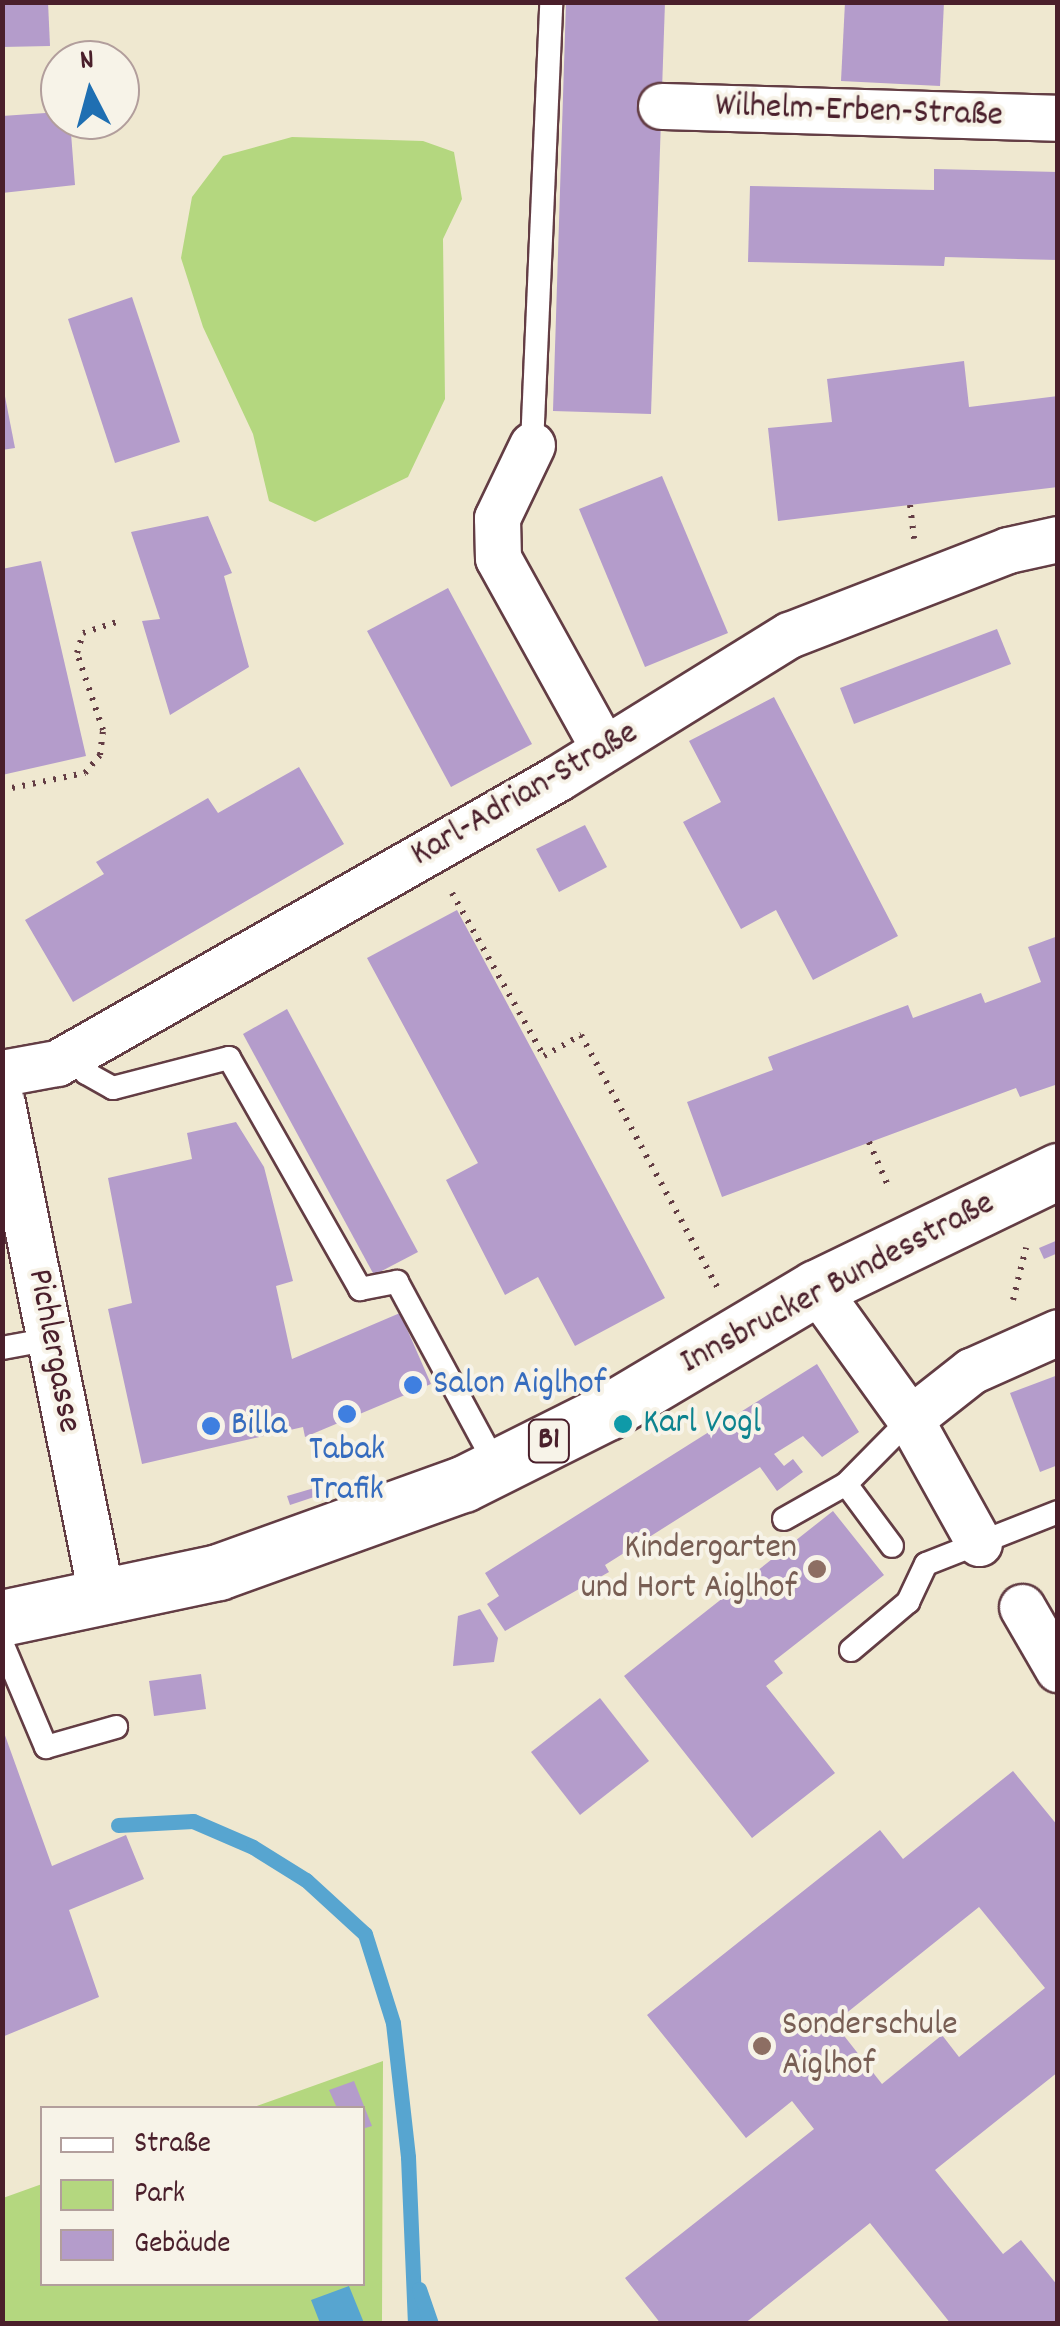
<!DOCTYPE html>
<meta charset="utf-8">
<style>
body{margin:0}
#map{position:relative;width:1060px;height:2326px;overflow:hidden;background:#efe8d0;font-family:Dekko,sans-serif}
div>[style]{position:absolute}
.green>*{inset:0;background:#b4d77f}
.water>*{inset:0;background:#57a5d0}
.stream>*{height:15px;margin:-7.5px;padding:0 7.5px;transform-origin:7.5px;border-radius:7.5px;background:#57a5d0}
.building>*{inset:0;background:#b49ccb}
.path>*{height:6px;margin-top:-3px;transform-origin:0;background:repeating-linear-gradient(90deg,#633d44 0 2.5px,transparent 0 10.5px)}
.roads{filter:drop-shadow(2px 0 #633d44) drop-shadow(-2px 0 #633d44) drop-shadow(0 2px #633d44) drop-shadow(0 -2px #633d44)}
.lane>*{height:22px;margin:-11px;padding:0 11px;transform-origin:11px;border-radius:11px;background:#fff}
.street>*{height:45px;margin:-22.5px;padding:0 22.5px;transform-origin:22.5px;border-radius:22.5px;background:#fff}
.primary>*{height:55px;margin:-27.5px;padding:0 27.5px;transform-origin:27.5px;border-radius:27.5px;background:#fff}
.dots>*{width:28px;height:28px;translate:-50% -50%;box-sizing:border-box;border:5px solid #f7f3e8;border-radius:50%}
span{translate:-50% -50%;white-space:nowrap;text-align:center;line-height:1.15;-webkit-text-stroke:8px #f7f3e8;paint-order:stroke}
.shield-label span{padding:2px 8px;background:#f7f3e8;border:2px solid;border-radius:8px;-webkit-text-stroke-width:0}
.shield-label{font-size:32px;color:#4a1f2b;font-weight:700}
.street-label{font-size:35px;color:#4a1f2b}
.shop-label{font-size:35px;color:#366cbe}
.left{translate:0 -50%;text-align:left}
.culture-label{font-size:35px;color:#0d838f}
.education-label{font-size:35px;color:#785e54}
.right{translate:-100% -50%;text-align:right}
.frame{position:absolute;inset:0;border:5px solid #4a1f2b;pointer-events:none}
.legend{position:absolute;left:40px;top:2106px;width:325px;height:180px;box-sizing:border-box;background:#f7f3e8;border:2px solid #b29e9c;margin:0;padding:12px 18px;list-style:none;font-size:30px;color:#4a1f2b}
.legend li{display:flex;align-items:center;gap:20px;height:50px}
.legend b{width:50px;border:2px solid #b29e9c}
.north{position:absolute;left:40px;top:40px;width:100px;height:100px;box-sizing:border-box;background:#f7f3e8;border:2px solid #b29e9c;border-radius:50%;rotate:354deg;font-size:28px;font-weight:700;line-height:40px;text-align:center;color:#4a1f2b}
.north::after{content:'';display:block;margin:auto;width:35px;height:45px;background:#1f6fb2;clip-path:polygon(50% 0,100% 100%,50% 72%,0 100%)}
</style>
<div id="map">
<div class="green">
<i style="clip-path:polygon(292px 137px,423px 141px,454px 152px,462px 199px,443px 239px,445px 399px,408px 477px,315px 522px,269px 501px,253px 434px,203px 327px,181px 258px,192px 197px,223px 156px)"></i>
<i style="clip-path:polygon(383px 2061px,382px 2323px,3px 2324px,3px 2198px,42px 2184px,42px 2284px,362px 2284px,362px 2108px,251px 2108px)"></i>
</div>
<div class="water">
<i style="clip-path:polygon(349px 2286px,364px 2323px,320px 2323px,311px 2300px)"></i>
</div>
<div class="stream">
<i style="left:118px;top:1825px;width:75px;rotate:-3.1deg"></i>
<i style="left:193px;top:1821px;width:65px;rotate:23.4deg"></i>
<i style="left:253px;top:1847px;width:62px;rotate:31.9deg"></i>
<i style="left:306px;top:1880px;width:80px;rotate:42.5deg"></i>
<i style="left:365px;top:1934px;width:93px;rotate:72.5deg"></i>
<i style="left:393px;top:2023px;width:135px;rotate:83.6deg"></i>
<i style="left:408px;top:2157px;width:167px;rotate:87.6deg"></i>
<i style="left:419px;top:2289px;width:37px;rotate:71deg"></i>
</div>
<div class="building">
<i style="clip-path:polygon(2px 2px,48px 2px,50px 46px,2px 47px)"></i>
<i style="clip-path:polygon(566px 2px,665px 2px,651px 414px,553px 411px)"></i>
<i style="clip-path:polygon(845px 2px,944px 2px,940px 86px,841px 81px)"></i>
<i style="clip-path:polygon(60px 112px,60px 120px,70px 120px,75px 185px,2px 193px,2px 116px)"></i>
<i style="clip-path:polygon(934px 169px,1058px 172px,1058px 260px,945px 257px,944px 266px,748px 262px,750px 186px,934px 190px)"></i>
<i style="clip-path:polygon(132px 297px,180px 442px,115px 463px,68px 319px)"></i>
<i style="clip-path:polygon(964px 361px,969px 407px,1058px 396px,1058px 487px,778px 521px,768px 428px,832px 422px,827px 379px)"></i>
<i style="clip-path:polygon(2px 381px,15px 448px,2px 450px)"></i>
<i style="clip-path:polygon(662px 476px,728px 633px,645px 667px,579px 509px)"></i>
<i style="clip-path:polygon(208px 516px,232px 573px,224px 576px,249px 667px,170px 715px,142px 621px,160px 619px,131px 532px)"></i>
<i style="clip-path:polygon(41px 561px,86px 756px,2px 775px,2px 569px)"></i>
<i style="clip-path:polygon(448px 588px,532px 744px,451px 787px,367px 631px)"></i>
<i style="clip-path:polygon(997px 629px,1011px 664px,854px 724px,840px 688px)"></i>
<i style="clip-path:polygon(774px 697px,898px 936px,813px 980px,776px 910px,741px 929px,683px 822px,721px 802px,689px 741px)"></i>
<i style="clip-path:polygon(299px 767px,344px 844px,73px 1002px,25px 920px,104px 874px,96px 862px,208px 798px,218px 813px)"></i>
<i style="clip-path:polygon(585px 825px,607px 867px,559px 892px,536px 849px)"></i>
<i style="clip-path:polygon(457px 910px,665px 1298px,575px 1346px,538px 1277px,505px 1295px,446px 1180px,478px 1163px,367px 958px)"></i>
<i style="clip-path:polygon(1058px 936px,1058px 1084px,1020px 1097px,1016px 1088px,722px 1197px,687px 1102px,773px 1070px,768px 1057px,908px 1005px,913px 1018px,981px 993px,985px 1003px,1041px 982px,1028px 947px)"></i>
<i style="clip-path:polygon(287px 1009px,418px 1252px,374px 1275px,243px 1034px)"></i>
<i style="clip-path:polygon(236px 1122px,264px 1167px,293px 1281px,276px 1286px,292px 1359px,400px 1313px,431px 1384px,305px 1437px,303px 1427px,142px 1464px,108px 1309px,132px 1303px,108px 1178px,192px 1159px,187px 1133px)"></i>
<i style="clip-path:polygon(1058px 1240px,1058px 1253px,1044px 1259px,1039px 1248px)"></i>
<i style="clip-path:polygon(817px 1364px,859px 1432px,822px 1457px,803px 1436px,774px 1454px,784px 1466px,793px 1459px,803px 1472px,777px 1491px,760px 1467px,605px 1565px,609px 1572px,505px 1631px,487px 1604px,499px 1596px,485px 1573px)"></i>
<i style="clip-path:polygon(1058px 1375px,1058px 1465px,1040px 1472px,1010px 1393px)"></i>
<i style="clip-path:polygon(321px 1486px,323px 1494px,290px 1505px,287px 1496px)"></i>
<i style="clip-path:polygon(833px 1511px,884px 1575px,774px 1661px,783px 1673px,766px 1686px,835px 1773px,752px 1838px,624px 1676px)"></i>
<i style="clip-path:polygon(480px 1609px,498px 1638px,494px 1662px,453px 1666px,458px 1616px)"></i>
<i style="clip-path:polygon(201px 1674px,206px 1709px,154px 1716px,149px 1681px)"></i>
<i style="clip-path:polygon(600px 1698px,649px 1761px,580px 1815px,531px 1752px)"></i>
<i style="clip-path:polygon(2px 1727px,52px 1866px,126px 1835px,144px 1879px,69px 1910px,99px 1997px,2px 2037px)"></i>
<i style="clip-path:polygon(evenodd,1013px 1771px,1058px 1826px,1058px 2072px,935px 2170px,1003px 2254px,1021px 2240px,1058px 2286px,1058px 2324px,951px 2324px,870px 2223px,744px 2324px,661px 2324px,625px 2278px,814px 2129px,792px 2101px,746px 2138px,647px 2015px,880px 1830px,903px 1859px,1013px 1771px,979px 1907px,1045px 1988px,959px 2057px,942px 2035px,882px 2084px,834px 2023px,979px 1907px)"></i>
<i style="clip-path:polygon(354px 2081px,372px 2126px,362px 2129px,362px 2108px,337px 2108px,329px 2090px)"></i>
</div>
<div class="path">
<i style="left:910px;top:505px;width:34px;rotate:83deg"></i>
<i style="left:2px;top:790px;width:85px;rotate:-11.6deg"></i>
<i style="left:85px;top:773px;width:23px;rotate:-50deg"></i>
<i style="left:100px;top:755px;width:25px;rotate:-83deg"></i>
<i style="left:103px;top:730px;width:81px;rotate:-108.7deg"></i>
<i style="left:77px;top:653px;width:21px;rotate:-73deg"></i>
<i style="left:83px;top:633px;width:40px;rotate:-18deg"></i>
<i style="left:452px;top:893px;width:187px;rotate:60.6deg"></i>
<i style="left:544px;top:1056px;width:43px;rotate:-29.6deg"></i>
<i style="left:581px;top:1035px;width:288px;rotate:61.6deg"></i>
<i style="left:869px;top:1142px;width:50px;rotate:66.5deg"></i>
<i style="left:1013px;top:1300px;width:54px;rotate:-76deg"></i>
</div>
<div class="roads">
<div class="lane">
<i style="left:532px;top:445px;width:443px;rotate:-87.5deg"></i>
<i style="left:76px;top:1052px;width:23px;rotate:65deg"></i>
<i style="left:86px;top:1073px;width:31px;rotate:29deg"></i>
<i style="left:113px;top:1088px;width:120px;rotate:-14.5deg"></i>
<i style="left:229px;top:1058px;width:266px;rotate:60.4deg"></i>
<i style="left:360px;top:1289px;width:38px;rotate:-11deg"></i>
<i style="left:397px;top:1282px;width:210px;rotate:61.6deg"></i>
<i style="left:2px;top:1348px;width:50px;rotate:-10.4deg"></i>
<i style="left:846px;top:1484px;width:77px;rotate:53.4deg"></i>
<i style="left:784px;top:1519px;width:71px;rotate:-29.4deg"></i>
<i style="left:846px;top:1484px;width:91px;rotate:-45.4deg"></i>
<i style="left:2px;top:1643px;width:113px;rotate:67.1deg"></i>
<i style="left:46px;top:1747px;width:73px;rotate:-15.9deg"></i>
<i style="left:851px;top:1650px;width:75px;rotate:-40.1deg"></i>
<i style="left:908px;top:1602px;width:42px;rotate:-64.7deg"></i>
<i style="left:926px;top:1564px;width:142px;rotate:-21.5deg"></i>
</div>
<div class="street">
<i style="left:661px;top:106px;width:397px;rotate:1.7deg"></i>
<i style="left:532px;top:445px;width:81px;rotate:115.6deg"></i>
<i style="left:497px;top:518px;width:40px;rotate:88.6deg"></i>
<i style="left:498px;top:558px;width:218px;rotate:61deg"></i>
<i style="left:2px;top:1073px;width:56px;rotate:-10.3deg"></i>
<i style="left:57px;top:1063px;width:576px;rotate:-29.63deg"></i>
<i style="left:558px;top:778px;width:272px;rotate:-31.8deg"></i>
<i style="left:789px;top:635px;width:235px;rotate:-21.2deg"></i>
<i style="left:1008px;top:550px;width:51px;rotate:-12.4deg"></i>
<i style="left:2px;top:1103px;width:506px;rotate:78.6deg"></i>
<i style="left:816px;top:1288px;width:161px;rotate:54.3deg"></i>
<i style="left:910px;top:1419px;width:142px;rotate:60.9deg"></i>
<i style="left:910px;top:1419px;width:78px;rotate:-38.2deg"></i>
<i style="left:971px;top:1371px;width:95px;rotate:-24.1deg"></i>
<i style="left:1022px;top:1607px;width:72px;rotate:59.9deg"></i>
</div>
<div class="primary">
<i style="left:2px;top:1618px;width:221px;rotate:-12deg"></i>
<i style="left:218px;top:1572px;width:260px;rotate:-19.8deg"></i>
<i style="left:463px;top:1484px;width:161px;rotate:-26.6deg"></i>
<i style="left:607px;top:1412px;width:243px;rotate:-30.7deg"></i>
<i style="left:816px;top:1288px;width:269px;rotate:-25.8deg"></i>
</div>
</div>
<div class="dots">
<i style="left:413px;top:1385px;background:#3f7fe0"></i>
<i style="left:347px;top:1414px;background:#3f7fe0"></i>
<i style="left:623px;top:1424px;background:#0f9aa8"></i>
<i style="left:211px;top:1426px;background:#3f7fe0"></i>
<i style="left:817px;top:1569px;background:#8d6e63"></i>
<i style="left:762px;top:2046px;background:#8d6e63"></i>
</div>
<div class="shield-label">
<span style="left:549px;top:1441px">B1</span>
</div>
<div class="street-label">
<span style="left:859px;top:112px;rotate:2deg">Wilhelm-Erben-Straße</span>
<span style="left:525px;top:795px;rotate:-30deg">Karl-Adrian-Straße</span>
<span style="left:838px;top:1284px;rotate:-28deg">Innsbrucker Bundesstraße</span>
<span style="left:53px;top:1351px;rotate:79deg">Pichlergasse</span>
</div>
<div class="shop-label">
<span class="left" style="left:433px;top:1385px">Salon Aiglhof</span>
<span class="left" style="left:231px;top:1426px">Billa</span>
<span style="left:347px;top:1471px">Tabak<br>Trafik</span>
</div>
<div class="culture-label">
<span class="left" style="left:643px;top:1424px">Karl Vogl</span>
</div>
<div class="education-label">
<span class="right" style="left:797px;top:1569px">Kindergarten<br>und Hort Aiglhof</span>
<span class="left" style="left:782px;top:2046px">Sonderschule<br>Aiglhof</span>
</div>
<div class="frame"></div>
<ul class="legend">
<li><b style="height:12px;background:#fff"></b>Straße</li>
<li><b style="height:28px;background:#b4d77f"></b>Park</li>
<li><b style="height:28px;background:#b49ccb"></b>Gebäude</li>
</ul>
<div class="north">N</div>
</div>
